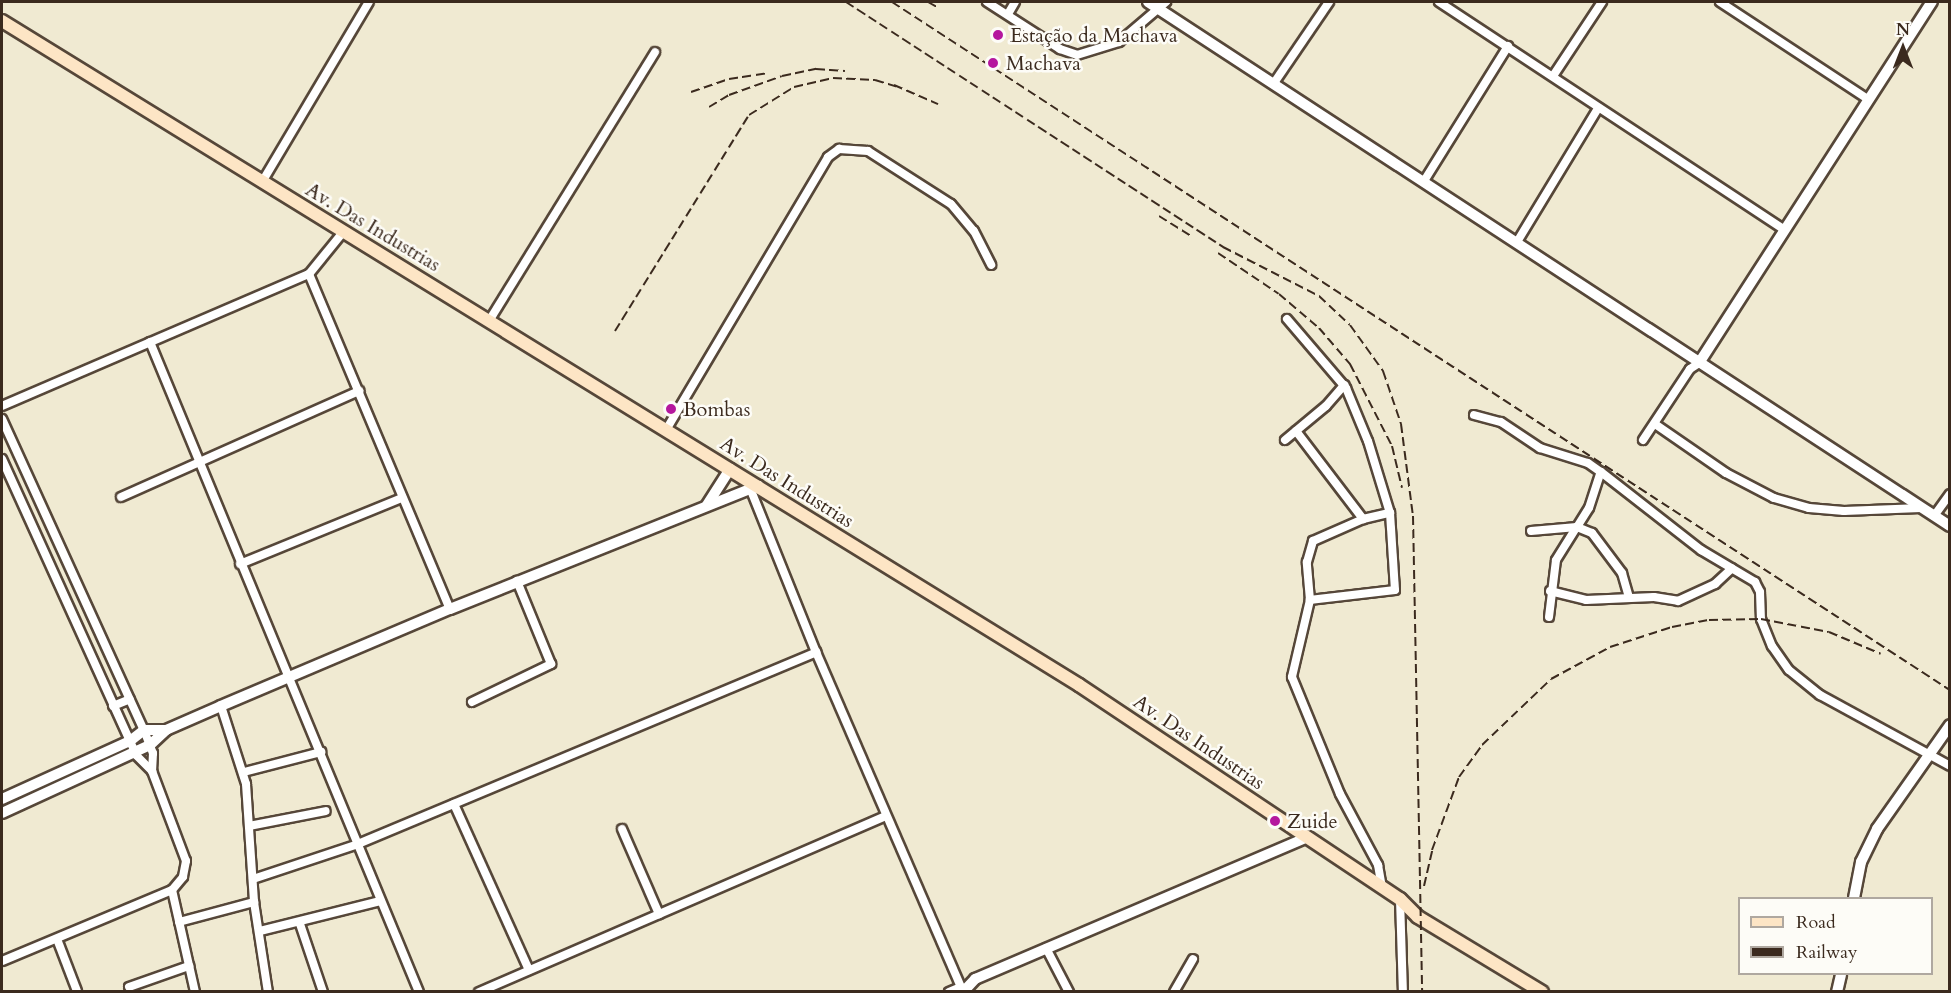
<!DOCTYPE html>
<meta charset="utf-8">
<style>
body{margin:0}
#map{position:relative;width:1951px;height:993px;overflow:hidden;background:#f0ead2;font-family:Cardo,serif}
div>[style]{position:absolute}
.roads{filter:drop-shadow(2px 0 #564739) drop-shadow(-2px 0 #564739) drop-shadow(0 2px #564739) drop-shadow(0 -2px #564739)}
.minor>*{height:8px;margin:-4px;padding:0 4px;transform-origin:4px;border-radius:4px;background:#fff}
.tertiary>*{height:10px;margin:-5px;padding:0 5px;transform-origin:5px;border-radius:5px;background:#fff}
.secondary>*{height:12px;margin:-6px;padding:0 6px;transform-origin:6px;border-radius:6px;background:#fde5c5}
.rail>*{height:2px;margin-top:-1px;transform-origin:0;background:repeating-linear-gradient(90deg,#3b2a1e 0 9px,transparent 0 13.5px)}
.dots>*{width:16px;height:16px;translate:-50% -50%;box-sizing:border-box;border:3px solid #fdfcf7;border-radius:50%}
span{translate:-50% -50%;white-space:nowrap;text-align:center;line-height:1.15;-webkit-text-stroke:5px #fdfcf7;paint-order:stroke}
.poi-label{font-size:20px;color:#3b2a1e}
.left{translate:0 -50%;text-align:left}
.street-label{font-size:20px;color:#3b2a1e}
.frame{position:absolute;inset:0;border:3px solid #3b2a1e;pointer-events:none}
.legend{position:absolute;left:1738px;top:897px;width:195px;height:78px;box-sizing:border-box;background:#fdfcf7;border:2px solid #afa8a0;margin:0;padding:8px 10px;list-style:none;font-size:18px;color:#3b2a1e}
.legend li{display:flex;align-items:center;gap:12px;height:30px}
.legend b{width:30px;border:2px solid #afa8a0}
.north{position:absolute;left:1873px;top:18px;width:60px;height:60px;-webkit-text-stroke:4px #fdfcf7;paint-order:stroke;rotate:0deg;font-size:16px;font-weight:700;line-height:24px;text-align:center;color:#3b2a1e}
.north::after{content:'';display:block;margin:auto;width:21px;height:27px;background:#3b2a1e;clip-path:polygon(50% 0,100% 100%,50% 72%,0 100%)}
</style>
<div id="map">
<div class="roads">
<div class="minor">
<i style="left:987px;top:2px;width:87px;rotate:32.8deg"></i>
<i style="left:1060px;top:49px;width:18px;rotate:19deg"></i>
<i style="left:1077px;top:55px;width:44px;rotate:-17.2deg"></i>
<i style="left:1119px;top:42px;width:62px;rotate:-40.4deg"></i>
<i style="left:1439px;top:2px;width:414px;rotate:33.4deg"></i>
<i style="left:1720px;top:2px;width:178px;rotate:33.3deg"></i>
<i style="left:1008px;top:14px;width:14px;rotate:-60deg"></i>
<i style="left:1553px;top:76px;width:89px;rotate:-56.5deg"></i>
<i style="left:1274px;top:83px;width:98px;rotate:-55.8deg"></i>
<i style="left:1424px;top:181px;width:159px;rotate:-58.1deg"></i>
<i style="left:262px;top:182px;width:209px;rotate:-59.3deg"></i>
<i style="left:1517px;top:242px;width:157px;rotate:-58.8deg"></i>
<i style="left:309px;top:274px;width:363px;rotate:67.2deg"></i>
<i style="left:1287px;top:319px;width:91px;rotate:49.5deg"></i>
<i style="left:1346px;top:388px;width:57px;rotate:67.5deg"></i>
<i style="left:1368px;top:441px;width:75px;rotate:73deg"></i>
<i style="left:489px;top:321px;width:316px;rotate:-58.3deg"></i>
<i style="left:150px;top:342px;width:703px;rotate:67.52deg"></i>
<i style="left:2px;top:406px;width:334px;rotate:-23.3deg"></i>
<i style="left:309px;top:274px;width:55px;rotate:-50.9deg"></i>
<i style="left:1474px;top:415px;width:28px;rotate:15deg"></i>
<i style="left:1501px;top:422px;width:47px;rotate:33.7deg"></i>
<i style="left:1540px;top:448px;width:50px;rotate:17.4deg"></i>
<i style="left:1588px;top:463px;width:16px;rotate:35deg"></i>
<i style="left:2px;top:419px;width:342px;rotate:65.5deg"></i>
<i style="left:144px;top:730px;width:25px;rotate:69deg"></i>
<i style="left:153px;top:753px;width:18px;rotate:93deg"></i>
<i style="left:152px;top:771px;width:96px;rotate:69.3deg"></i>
<i style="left:186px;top:861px;width:16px;rotate:101deg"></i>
<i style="left:183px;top:877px;width:17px;rotate:130deg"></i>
<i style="left:172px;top:890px;width:184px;rotate:157.3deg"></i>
<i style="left:1655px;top:424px;width:86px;rotate:34.6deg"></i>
<i style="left:1726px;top:473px;width:54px;rotate:27.5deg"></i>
<i style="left:1774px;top:498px;width:36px;rotate:16deg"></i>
<i style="left:1809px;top:508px;width:35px;rotate:5deg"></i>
<i style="left:1844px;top:511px;width:77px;rotate:-2.2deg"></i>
<i style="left:666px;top:430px;width:317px;rotate:-59.3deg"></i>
<i style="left:828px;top:157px;width:14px;rotate:-36deg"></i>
<i style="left:839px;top:149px;width:29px;rotate:4deg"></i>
<i style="left:868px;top:151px;width:98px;rotate:32.6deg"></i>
<i style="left:951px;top:204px;width:35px;rotate:50deg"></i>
<i style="left:974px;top:231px;width:38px;rotate:63deg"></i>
<i style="left:1296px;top:431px;width:111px;rotate:52.7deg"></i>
<i style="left:1285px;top:440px;width:53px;rotate:-39.7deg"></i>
<i style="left:1326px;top:406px;width:28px;rotate:-49deg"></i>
<i style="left:1643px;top:440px;width:85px;rotate:-56.5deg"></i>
<i style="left:1690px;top:369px;width:11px;rotate:-34deg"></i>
<i style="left:2px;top:459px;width:325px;rotate:65.6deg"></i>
<i style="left:136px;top:755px;width:23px;rotate:45deg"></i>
<i style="left:750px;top:488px;width:177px;rotate:68.1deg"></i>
<i style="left:816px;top:652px;width:369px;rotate:66.6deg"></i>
<i style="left:121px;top:497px;width:261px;rotate:-24deg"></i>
<i style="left:1934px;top:516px;width:27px;rotate:-54deg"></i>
<i style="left:1531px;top:531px;width:46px;rotate:-5deg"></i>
<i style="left:1577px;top:527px;width:22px;rotate:-58deg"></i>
<i style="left:1589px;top:508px;width:38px;rotate:-72deg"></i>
<i style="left:1601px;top:472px;width:127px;rotate:38deg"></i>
<i style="left:1701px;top:550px;width:63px;rotate:30.7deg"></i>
<i style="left:1755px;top:582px;width:11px;rotate:63deg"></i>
<i style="left:1760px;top:592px;width:27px;rotate:88deg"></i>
<i style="left:1761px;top:619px;width:29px;rotate:68deg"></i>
<i style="left:1772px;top:646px;width:29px;rotate:55deg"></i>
<i style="left:1789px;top:670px;width:40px;rotate:39deg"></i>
<i style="left:1820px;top:695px;width:148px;rotate:28.6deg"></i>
<i style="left:240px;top:564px;width:175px;rotate:-22.2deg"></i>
<i style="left:1550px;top:591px;width:37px;rotate:14deg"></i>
<i style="left:1586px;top:600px;width:68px;rotate:-2.5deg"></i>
<i style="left:1654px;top:597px;width:24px;rotate:9deg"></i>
<i style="left:1678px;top:601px;width:41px;rotate:-24.7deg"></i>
<i style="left:1715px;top:584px;width:23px;rotate:-43deg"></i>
<i style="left:1310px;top:600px;width:38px;rotate:-95deg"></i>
<i style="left:1307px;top:562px;width:22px;rotate:-74deg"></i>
<i style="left:1313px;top:541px;width:55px;rotate:-23.7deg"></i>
<i style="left:1363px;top:519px;width:28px;rotate:-13deg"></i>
<i style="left:1390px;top:513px;width:77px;rotate:86.3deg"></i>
<i style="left:1395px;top:590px;width:86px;rotate:173.3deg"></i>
<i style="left:1310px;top:600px;width:79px;rotate:103.2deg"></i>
<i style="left:1292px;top:677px;width:126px;rotate:67.7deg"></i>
<i style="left:1340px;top:794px;width:81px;rotate:61.8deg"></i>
<i style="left:1378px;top:865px;width:23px;rotate:80deg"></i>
<i style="left:1549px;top:617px;width:57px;rotate:-83deg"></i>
<i style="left:1556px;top:560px;width:39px;rotate:-58deg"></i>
<i style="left:1577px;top:527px;width:16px;rotate:22deg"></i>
<i style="left:1592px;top:533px;width:50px;rotate:53.1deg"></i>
<i style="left:1622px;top:573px;width:26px;rotate:74deg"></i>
<i style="left:472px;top:702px;width:88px;rotate:-25.7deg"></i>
<i style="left:551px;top:664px;width:90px;rotate:-112.3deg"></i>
<i style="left:113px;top:706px;width:18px;rotate:-22deg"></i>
<i style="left:221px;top:706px;width:82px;rotate:72.2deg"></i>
<i style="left:246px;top:784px;width:118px;rotate:86.1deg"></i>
<i style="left:254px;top:902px;width:91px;rotate:81.2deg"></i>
<i style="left:244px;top:772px;width:80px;rotate:-14.6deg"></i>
<i style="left:454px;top:804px;width:182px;rotate:65.7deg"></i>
<i style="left:249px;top:826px;width:78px;rotate:-11deg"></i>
<i style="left:622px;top:829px;width:93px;rotate:66.5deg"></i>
<i style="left:253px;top:879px;width:111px;rotate:-18.4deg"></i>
<i style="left:358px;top:844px;width:497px;rotate:-22.7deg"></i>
<i style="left:172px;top:890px;width:105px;rotate:77.3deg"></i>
<i style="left:1400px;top:899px;width:93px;rotate:88.2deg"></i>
<i style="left:179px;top:922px;width:78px;rotate:-14.9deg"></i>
<i style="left:300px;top:924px;width:72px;rotate:71.3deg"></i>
<i style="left:260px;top:931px;width:124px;rotate:-14deg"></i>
<i style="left:57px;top:939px;width:56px;rotate:69deg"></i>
<i style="left:1046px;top:948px;width:50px;rotate:62.4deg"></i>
<i style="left:129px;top:987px;width:64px;rotate:-19.3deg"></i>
<i style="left:479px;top:992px;width:443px;rotate:-23.4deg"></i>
<i style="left:949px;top:992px;width:13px;rotate:-23deg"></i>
<i style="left:1174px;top:992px;width:38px;rotate:-60deg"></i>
</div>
<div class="tertiary">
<i style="left:1148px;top:2px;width:958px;rotate:33.16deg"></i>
<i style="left:1699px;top:363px;width:430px;rotate:-57.2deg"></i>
<i style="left:707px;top:505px;width:43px;rotate:-57.4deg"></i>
<i style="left:2px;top:799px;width:141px;rotate:-24.4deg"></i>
<i style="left:130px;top:741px;width:18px;rotate:-38deg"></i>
<i style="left:144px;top:730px;width:22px"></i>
<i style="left:2px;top:813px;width:163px;rotate:-24.7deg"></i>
<i style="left:150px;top:745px;width:22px;rotate:-43deg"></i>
<i style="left:166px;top:730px;width:60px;rotate:-23.6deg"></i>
<i style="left:221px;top:706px;width:249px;rotate:-23deg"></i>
<i style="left:450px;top:609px;width:332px;rotate:-21.8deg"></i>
<i style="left:1854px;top:898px;width:37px;rotate:-79deg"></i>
<i style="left:1861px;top:862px;width:37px;rotate:-64deg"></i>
<i style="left:1877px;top:829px;width:127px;rotate:-54.9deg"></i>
<i style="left:963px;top:992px;width:18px;rotate:-47deg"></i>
<i style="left:975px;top:979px;width:360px;rotate:-23.1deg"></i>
<i style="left:1837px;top:992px;width:18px;rotate:-77deg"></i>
</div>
<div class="secondary">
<i style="left:2px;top:21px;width:1265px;rotate:31.65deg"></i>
<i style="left:1079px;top:685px;width:386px;rotate:33.7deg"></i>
<i style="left:1400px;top:899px;width:25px;rotate:45deg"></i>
<i style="left:1418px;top:917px;width:145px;rotate:31.2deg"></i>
</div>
</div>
<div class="rail">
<i style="left:846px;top:2px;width:450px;rotate:33deg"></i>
<i style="left:1223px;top:247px;width:108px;rotate:27deg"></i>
<i style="left:1319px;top:296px;width:42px;rotate:43.1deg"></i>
<i style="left:1350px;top:325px;width:57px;rotate:54.3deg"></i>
<i style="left:1383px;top:371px;width:56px;rotate:71.2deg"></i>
<i style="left:1401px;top:424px;width:93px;rotate:82.6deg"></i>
<i style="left:1413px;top:516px;width:476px;rotate:88.9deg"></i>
<i style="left:892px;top:2px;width:1262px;rotate:33.04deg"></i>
<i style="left:928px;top:2px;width:10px;rotate:29deg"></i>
<i style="left:894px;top:85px;width:48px;rotate:23.4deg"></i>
<i style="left:691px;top:92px;width:40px;rotate:-18.9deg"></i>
<i style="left:729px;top:79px;width:40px;rotate:-8.5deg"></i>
<i style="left:709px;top:107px;width:23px;rotate:-31deg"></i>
<i style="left:729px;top:95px;width:56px;rotate:-19.7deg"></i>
<i style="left:782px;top:76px;width:35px;rotate:-12deg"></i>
<i style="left:816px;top:69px;width:29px;rotate:4deg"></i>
<i style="left:1159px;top:216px;width:39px;rotate:32deg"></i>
<i style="left:1218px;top:253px;width:73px;rotate:33.9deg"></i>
<i style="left:1279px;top:294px;width:52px;rotate:40.4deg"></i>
<i style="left:1319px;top:328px;width:48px;rotate:49.3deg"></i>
<i style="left:1350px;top:364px;width:92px;rotate:62.9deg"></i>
<i style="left:1392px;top:446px;width:43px;rotate:76.6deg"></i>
<i style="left:615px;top:331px;width:254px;rotate:-58.2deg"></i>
<i style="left:749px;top:115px;width:53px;rotate:-31.9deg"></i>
<i style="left:794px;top:87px;width:40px;rotate:-13deg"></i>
<i style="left:833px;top:78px;width:42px;rotate:2.7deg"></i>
<i style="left:875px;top:80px;width:27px;rotate:17deg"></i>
<i style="left:1424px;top:886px;width:37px;rotate:-77deg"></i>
<i style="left:1432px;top:850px;width:78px;rotate:-69.7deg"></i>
<i style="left:1459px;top:777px;width:39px;rotate:-54deg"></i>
<i style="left:1482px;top:745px;width:95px;rotate:-43.7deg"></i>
<i style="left:1551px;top:679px;width:67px;rotate:-28.5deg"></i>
<i style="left:1610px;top:647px;width:65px;rotate:-17.9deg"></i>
<i style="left:1672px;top:627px;width:38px;rotate:-11deg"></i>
<i style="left:1709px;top:620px;width:52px;rotate:-1.1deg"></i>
<i style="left:1761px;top:619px;width:69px;rotate:10.8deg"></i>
<i style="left:1829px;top:632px;width:56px;rotate:22.9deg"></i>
</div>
<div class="dots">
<i style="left:998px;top:35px;background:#b5179e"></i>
<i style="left:993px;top:63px;background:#b5179e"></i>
<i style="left:671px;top:409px;background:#b5179e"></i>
<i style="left:1275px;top:821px;background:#b5179e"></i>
</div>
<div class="poi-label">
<span class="left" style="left:1010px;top:35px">Estação da Machava</span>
<span class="left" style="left:1006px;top:63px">Machava</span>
<span class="left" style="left:683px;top:409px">Bombas</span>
<span class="left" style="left:1287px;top:821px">Zuide</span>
</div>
<div class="street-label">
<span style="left:373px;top:227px;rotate:31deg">Av. Das Industrias</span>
<span style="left:787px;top:482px;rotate:32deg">Av. Das Industrias</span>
<span style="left:1199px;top:742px;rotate:34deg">Av. Das Industrias</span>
</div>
<div class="frame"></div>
<ul class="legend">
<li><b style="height:8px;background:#fde5c5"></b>Road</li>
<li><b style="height:8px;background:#3b2a1e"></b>Railway</li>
</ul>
<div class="north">N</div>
</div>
